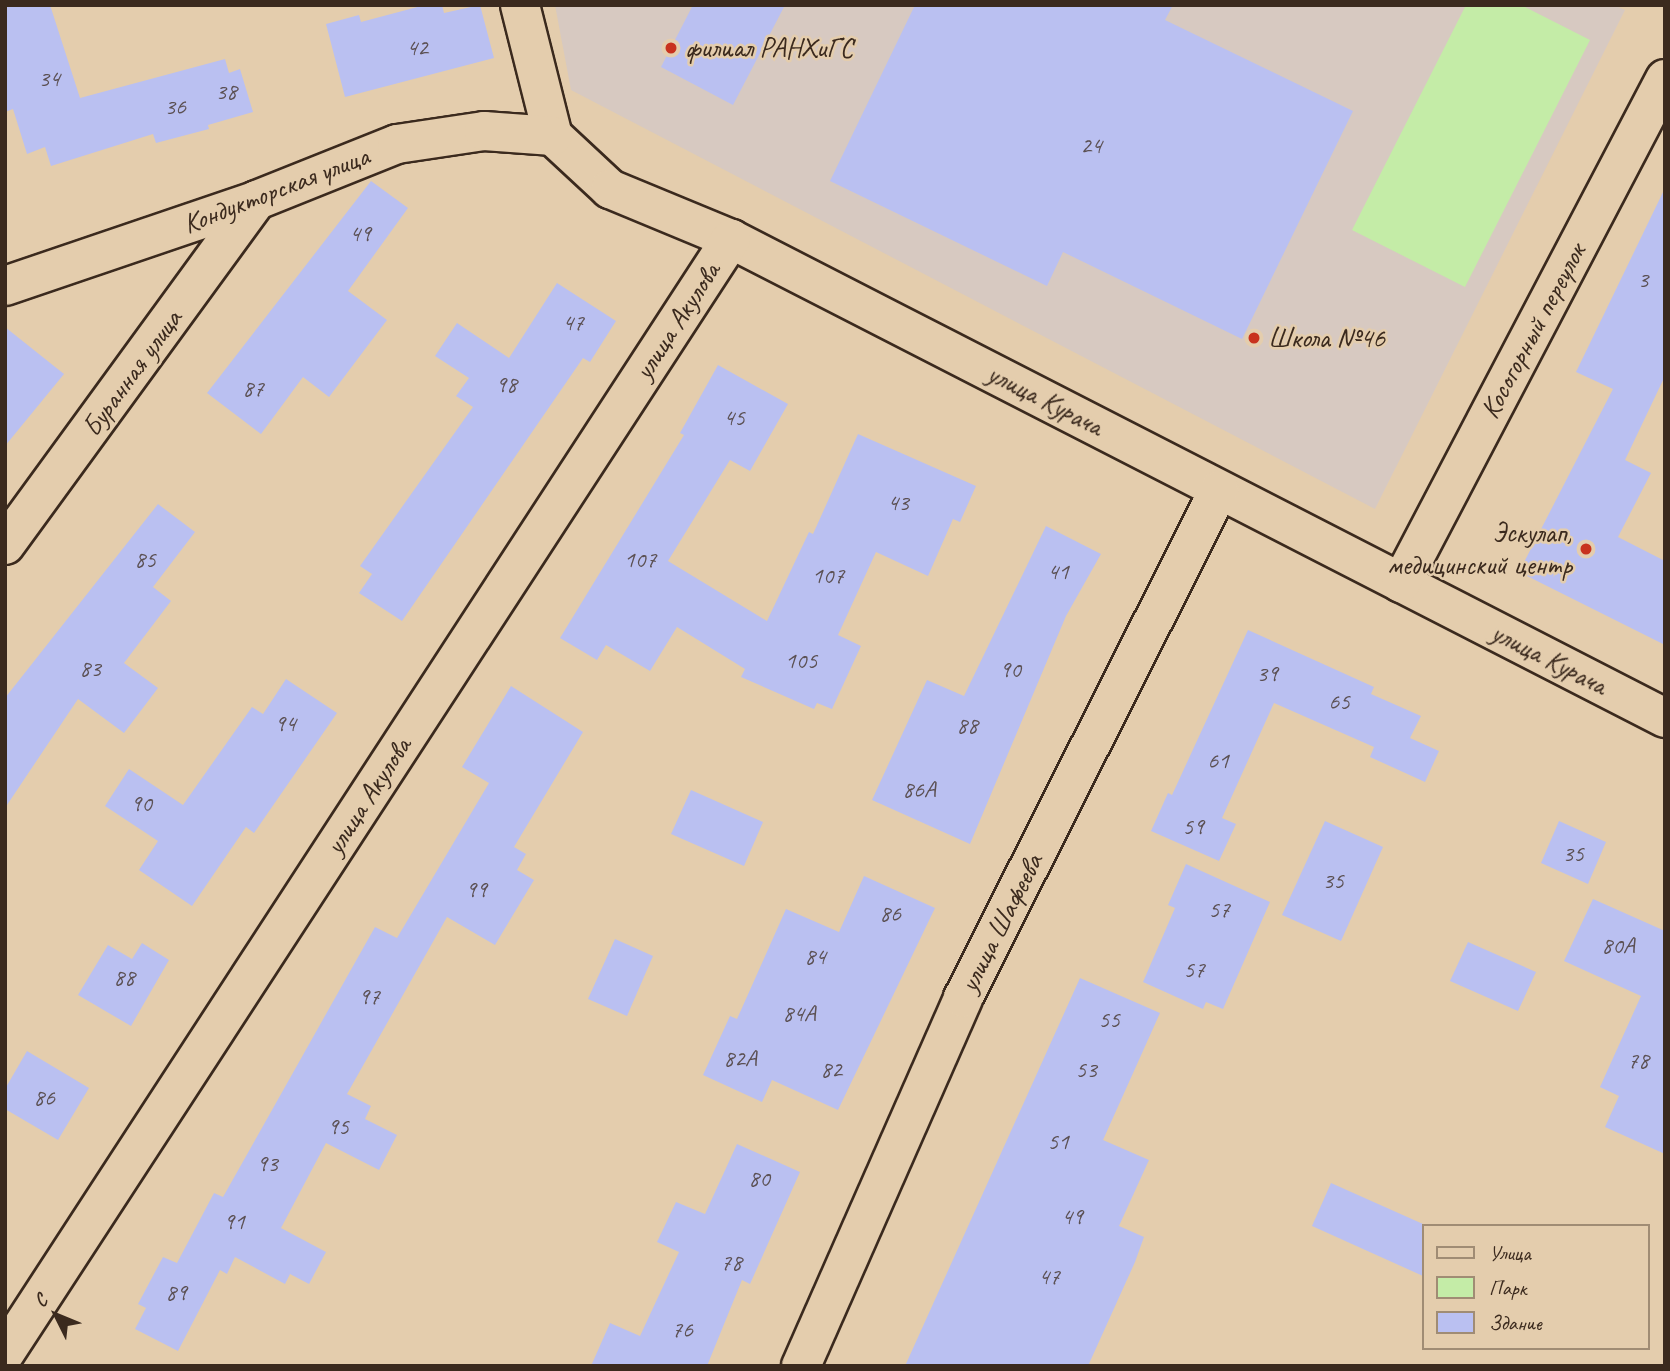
<!DOCTYPE html>
<meta charset="utf-8">
<style>
body{margin:0}
#map{position:relative;width:1670px;height:1371px;overflow:hidden;background:#e4cdad;font-family:Caveat,sans-serif}
div>[style]{position:absolute}
.built>*{inset:0;background:#d7c9c1}
.green>*{inset:0;background:#c4eca7}
.building>*{inset:0;background:#bac0f1}
.roads{filter:drop-shadow(2px 0 #3b2a1e) drop-shadow(-2px 0 #3b2a1e) drop-shadow(0 2px #3b2a1e) drop-shadow(0 -2px #3b2a1e)}
.minor>*{height:38px;margin:-19px;padding:0 19px;transform-origin:19px;border-radius:19px;background:#e4cdad}
.dots>*{width:19px;height:19px;translate:-50% -50%;box-sizing:border-box;border:4px solid #e4cdad;border-radius:50%}
span{translate:-50% -50%;white-space:nowrap;text-align:center;line-height:1.15;-webkit-text-stroke:5px #e4cdad;paint-order:stroke}
.number-label{font-size:24px;color:#5b5053}
.number-label span{-webkit-text-stroke-width:0}
.poi-label{font-size:28px;color:#3b2a1e}
.left{translate:0 -50%;text-align:left}
.right{translate:-100% -50%;text-align:right}
.street-label{font-size:28px;color:#3b2a1e}
.frame{position:absolute;inset:0;border:7px solid #3b2a1e;pointer-events:none}
.legend{position:absolute;left:1422px;top:1224px;width:228px;height:126px;box-sizing:border-box;background:#e4cdad;border:2px solid #a08c74;margin:0;padding:9px 12px;list-style:none;font-size:21px;color:#3b2a1e}
.legend li{display:flex;align-items:center;gap:14px;height:35px}
.legend b{width:35px;border:2px solid #a08c74}
.north{position:absolute;left:21px;top:1280px;width:70px;height:70px;-webkit-text-stroke:5px #e4cdad;paint-order:stroke;rotate:313deg;font-size:19px;font-weight:700;line-height:28px;text-align:center;color:#3b2a1e}
.north::after{content:'';display:block;margin:auto;width:24px;height:32px;background:#3b2a1e;clip-path:polygon(50% 0,100% 100%,50% 72%,0 100%)}
</style>
<div id="map">
<div class="built">
<i style="clip-path:polygon(555px 5px,1614px 5px,1625px 10px,1375px 509px,571px 90px)"></i>
</div>
<div class="green">
<i style="clip-path:polygon(1466px 5px,1521px 5px,1590px 40px,1465px 287px,1352px 230px)"></i>
</div>
<div class="building">
<i style="clip-path:polygon(5px 5px,50px 5px,80px 98px,225px 59px,229px 73px,240px 69px,253px 112px,208px 125px,209px 129px,156px 143px,153px 134px,51px 166px,45px 147px,27px 154px,13px 109px,5px 112px)"></i>
<i style="clip-path:polygon(425px 5px,442px 5px,444px 13px,480px 5px,494px 58px,345px 97px,326px 24px,359px 15px,361px 22px)"></i>
<i style="clip-path:polygon(693px 5px,785px 5px,733px 105px,661px 67px)"></i>
<i style="clip-path:polygon(915px 5px,1173px 5px,1165px 20px,1353px 111px,1242px 339px,1063px 252px,1047px 286px,830px 181px)"></i>
<i style="clip-path:polygon(371px 181px,408px 208px,348px 291px,387px 320px,329px 397px,303px 377px,261px 434px,207px 393px)"></i>
<i style="clip-path:polygon(1665px 188px,1665px 376px,1625px 460px,1651px 473px,1618px 537px,1665px 561px,1665px 645px,1519px 572px,1613px 389px,1576px 372px)"></i>
<i style="clip-path:polygon(557px 283px,616px 321px,590px 362px,583px 358px,402px 621px,359px 593px,372px 574px,360px 566px,473px 407px,456px 396px,469px 378px,435px 356px,457px 323px,509px 358px)"></i>
<i style="clip-path:polygon(5px 327px,64px 374px,5px 446px)"></i>
<i style="clip-path:polygon(718px 365px,788px 404px,750px 471px,730px 460px,668px 561px,767px 621px,809px 532px,813px 534px,858px 434px,976px 486px,960px 522px,953px 519px,928px 576px,876px 552px,838px 635px,861px 646px,832px 709px,817px 703px,814px 709px,741px 677px,745px 669px,677px 627px,650px 671px,606px 645px,597px 660px,560px 638px,684px 435px,680px 433px)"></i>
<i style="clip-path:polygon(158px 504px,195px 532px,153px 587px,171px 601px,124px 663px,158px 688px,124px 733px,78px 699px,5px 808px,5px 698px)"></i>
<i style="clip-path:polygon(1046px 526px,1101px 554px,1066px 616px,970px 844px,872px 800px,927px 680px,964px 696px)"></i>
<i style="clip-path:polygon(1248px 630px,1374px 687px,1371px 694px,1421px 716px,1410px 738px,1439px 751px,1425px 782px,1370px 757px,1374px 747px,1274px 703px,1222px 818px,1236px 824px,1219px 861px,1151px 831px,1168px 793px,1172px 795px)"></i>
<i style="clip-path:polygon(286px 679px,337px 713px,254px 833px,246px 827px,192px 906px,139px 870px,158px 841px,105px 806px,129px 769px,183px 805px,252px 707px,263px 714px)"></i>
<i style="clip-path:polygon(511px 686px,583px 732px,514px 847px,526px 854px,517px 870px,534px 880px,495px 945px,447px 917px,347px 1094px,371px 1106px,365px 1119px,397px 1135px,379px 1170px,326px 1143px,281px 1228px,326px 1252px,309px 1284px,290px 1274px,285px 1284px,235px 1257px,227px 1274px,220px 1270px,178px 1351px,135px 1329px,146px 1308px,138px 1304px,163px 1257px,177px 1263px,214px 1193px,223px 1197px,375px 927px,397px 938px,489px 783px,462px 767px)"></i>
<i style="clip-path:polygon(691px 790px,763px 822px,744px 866px,671px 834px)"></i>
<i style="clip-path:polygon(1325px 821px,1383px 847px,1341px 941px,1282px 915px)"></i>
<i style="clip-path:polygon(1559px 821px,1606px 842px,1588px 884px,1541px 863px)"></i>
<i style="clip-path:polygon(1186px 864px,1270px 902px,1223px 1009px,1206px 1002px,1203px 1009px,1143px 982px,1175px 908px,1168px 905px)"></i>
<i style="clip-path:polygon(864px 876px,935px 908px,838px 1110px,772px 1080px,762px 1102px,703px 1075px,730px 1016px,737px 1019px,786px 909px,839px 932px)"></i>
<i style="clip-path:polygon(1593px 899px,1665px 931px,1665px 1154px,1605px 1127px,1619px 1096px,1600px 1087px,1641px 996px,1564px 961px)"></i>
<i style="clip-path:polygon(615px 939px,653px 956px,627px 1016px,588px 999px)"></i>
<i style="clip-path:polygon(1468px 942px,1536px 972px,1518px 1011px,1450px 981px)"></i>
<i style="clip-path:polygon(142px 943px,169px 960px,131px 1026px,78px 995px,108px 945px,132px 959px)"></i>
<i style="clip-path:polygon(1080px 978px,1160px 1013px,1103px 1140px,1149px 1160px,1119px 1226px,1144px 1237px,1135px 1262px,1088px 1366px,905px 1366px)"></i>
<i style="clip-path:polygon(27px 1051px,89px 1088px,58px 1140px,5px 1109px,5px 1089px)"></i>
<i style="clip-path:polygon(737px 1144px,800px 1172px,750px 1284px,742px 1280px,707px 1366px,591px 1366px,610px 1323px,640px 1336px,679px 1252px,657px 1242px,676px 1202px,705px 1214px)"></i>
<i style="clip-path:polygon(1331px 1183px,1423px 1224px,1423px 1276px,1312px 1226px)"></i>
</div>
<div class="roads">
<div class="minor">
<i style="left:520px;top:5px;width:135px;rotate:75.9deg"></i>
<i style="left:553px;top:136px;width:78px;rotate:42.9deg"></i>
<i style="left:610px;top:189px;width:131px;rotate:22.5deg"></i>
<i style="left:731px;top:239px;width:1050px;rotate:27.15deg"></i>
<i style="left:5px;top:286px;width:266px;rotate:-18.8deg"></i>
<i style="left:257px;top:200px;width:151px;rotate:-21.8deg"></i>
<i style="left:397px;top:144px;width:88px;rotate:-8.5deg"></i>
<i style="left:484px;top:131px;width:69px;rotate:4.1deg"></i>
<i style="left:5px;top:545px;width:427px;rotate:-53.9deg"></i>
<i style="left:1401px;top:583px;width:569px;rotate:-62.35deg"></i>
<i style="left:5px;top:1353px;width:1330px;rotate:-56.91deg"></i>
<i style="left:801px;top:1366px;width:402px;rotate:-66.2deg"></i>
<i style="left:963px;top:998px;width:569px;rotate:-63.25deg"></i>
</div>
</div>
<div class="dots">
<i style="left:671px;top:48px;background:#c8321e"></i>
<i style="left:1254px;top:338px;background:#c8321e"></i>
<i style="left:1586px;top:549px;background:#c8321e"></i>
</div>
<div class="number-label">
<span style="left:417px;top:48px">42</span>
<span style="left:49px;top:79px">34</span>
<span style="left:226px;top:92px">38</span>
<span style="left:175px;top:107px">36</span>
<span style="left:1091px;top:146px">24</span>
<span style="left:360px;top:234px">49</span>
<span style="left:1643px;top:280px">3</span>
<span style="left:573px;top:323px">47</span>
<span style="left:506px;top:385px">98</span>
<span style="left:253px;top:389px">87</span>
<span style="left:734px;top:418px">45</span>
<span style="left:898px;top:503px">43</span>
<span style="left:145px;top:560px">85</span>
<span style="left:640px;top:560px">107</span>
<span style="left:1058px;top:572px">41</span>
<span style="left:828px;top:576px">107</span>
<span style="left:801px;top:661px">105</span>
<span style="left:90px;top:669px">83</span>
<span style="left:1010px;top:670px">90</span>
<span style="left:1267px;top:674px">39</span>
<span style="left:1339px;top:702px">65</span>
<span style="left:285px;top:724px">94</span>
<span style="left:967px;top:726px">88</span>
<span style="left:1218px;top:761px">61</span>
<span style="left:919px;top:790px">86А</span>
<span style="left:141px;top:804px">90</span>
<span style="left:1193px;top:827px">59</span>
<span style="left:1573px;top:854px">35</span>
<span style="left:1333px;top:881px">35</span>
<span style="left:476px;top:890px">99</span>
<span style="left:1219px;top:910px">57</span>
<span style="left:890px;top:914px">86</span>
<span style="left:1618px;top:946px">80А</span>
<span style="left:815px;top:957px">84</span>
<span style="left:1194px;top:970px">57</span>
<span style="left:124px;top:978px">88</span>
<span style="left:369px;top:997px">97</span>
<span style="left:799px;top:1014px">84А</span>
<span style="left:1109px;top:1020px">55</span>
<span style="left:740px;top:1059px">82А</span>
<span style="left:1638px;top:1061px">78</span>
<span style="left:831px;top:1070px">82</span>
<span style="left:1086px;top:1070px">53</span>
<span style="left:44px;top:1098px">86</span>
<span style="left:338px;top:1127px">95</span>
<span style="left:1058px;top:1142px">51</span>
<span style="left:267px;top:1164px">93</span>
<span style="left:759px;top:1179px">80</span>
<span style="left:1072px;top:1217px">49</span>
<span style="left:234px;top:1222px">91</span>
<span style="left:731px;top:1263px">78</span>
<span style="left:1049px;top:1277px">47</span>
<span style="left:176px;top:1293px">89</span>
<span style="left:682px;top:1330px">76</span>
</div>
<div class="poi-label">
<span class="left" style="left:685px;top:48px">филиал РАНХиГС</span>
<span class="left" style="left:1268px;top:338px">Школа №46</span>
<span class="right" style="left:1572px;top:549px">Эскулап,<br>медицинский центр</span>
</div>
<div class="street-label">
<span style="left:276px;top:190px;rotate:-21deg">Кондукторская улица</span>
<span style="left:677px;top:321px;rotate:-57deg">улица Акулова</span>
<span style="left:1533px;top:331px;rotate:-62deg">Косогорный переулок</span>
<span style="left:132px;top:373px;rotate:-54deg">Буранная улица</span>
<span style="left:1045px;top:400px;rotate:27deg">улица Курача</span>
<span style="left:1549px;top:659px;rotate:27deg">улица Курача</span>
<span style="left:368px;top:796px;rotate:-57deg">улица Акулова</span>
<span style="left:1001px;top:923px;rotate:-63deg">улица Шафеева</span>
</div>
<div class="frame"></div>
<ul class="legend">
<li><b style="height:9px;background:#e4cdad"></b>Улица</li>
<li><b style="height:19px;background:#c4eca7"></b>Парк</li>
<li><b style="height:19px;background:#bac0f1"></b>Здание</li>
</ul>
<div class="north">С</div>
</div>
